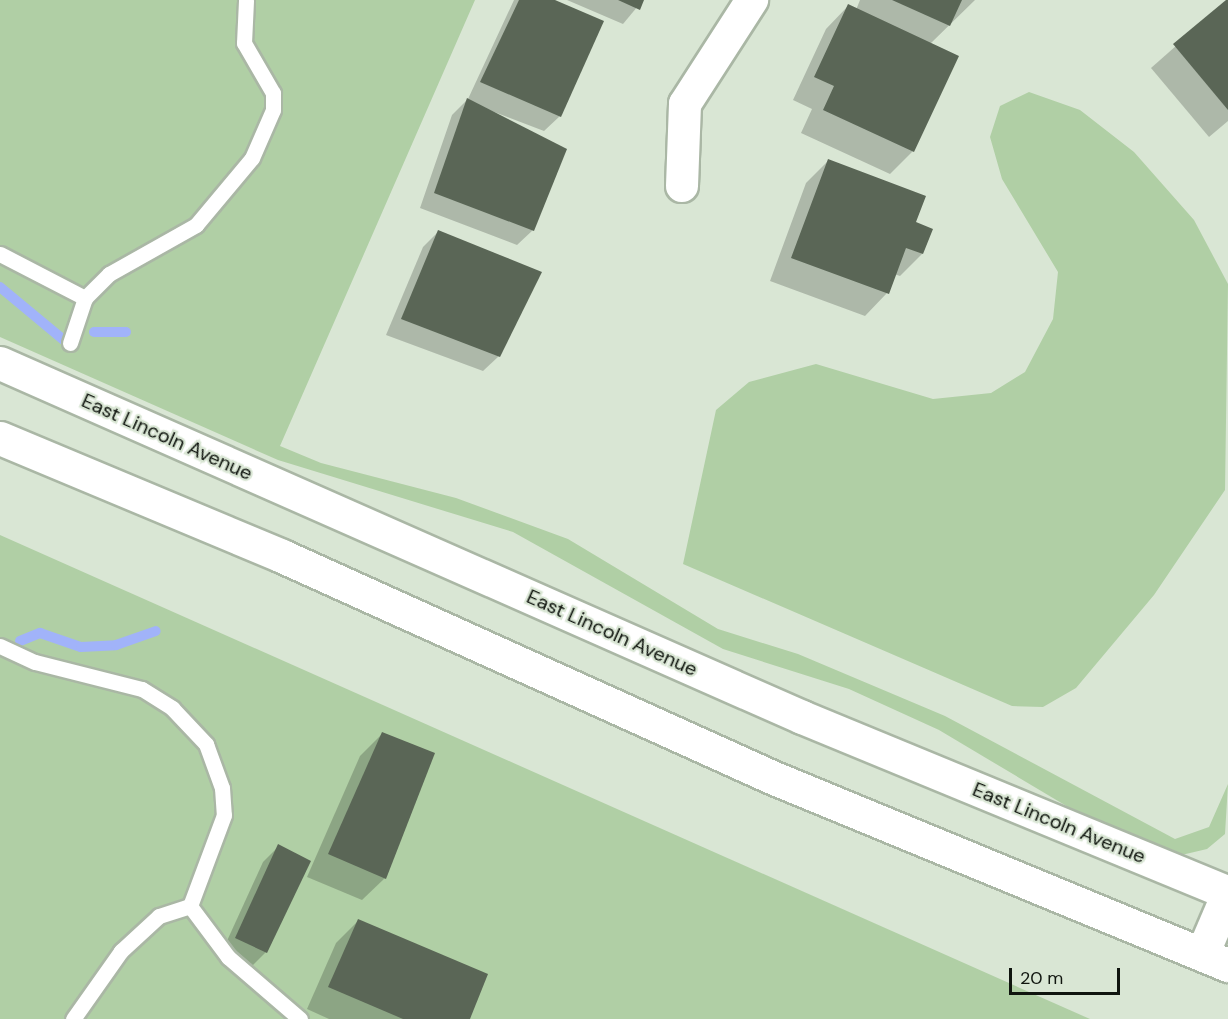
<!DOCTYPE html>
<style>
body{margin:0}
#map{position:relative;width:1228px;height:1019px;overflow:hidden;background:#d9e6d4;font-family:"DM Sans",sans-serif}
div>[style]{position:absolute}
.green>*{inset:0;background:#b0cfa5}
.shadow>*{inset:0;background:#0003}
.stream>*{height:10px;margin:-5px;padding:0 5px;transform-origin:5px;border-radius:5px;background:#a1b3f9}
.building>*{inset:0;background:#5a6656}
.roads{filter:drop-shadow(2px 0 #aab7a5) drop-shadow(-2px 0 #aab7a5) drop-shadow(0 2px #aab7a5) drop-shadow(0 -2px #aab7a5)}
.service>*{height:15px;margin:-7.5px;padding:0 7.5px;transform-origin:7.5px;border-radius:7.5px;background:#fff}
.minor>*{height:32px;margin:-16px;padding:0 16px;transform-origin:16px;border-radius:16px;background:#fff}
.tertiary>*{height:33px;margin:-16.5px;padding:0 16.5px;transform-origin:16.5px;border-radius:16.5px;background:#fff}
.primary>*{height:33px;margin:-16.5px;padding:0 16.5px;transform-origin:16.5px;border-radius:16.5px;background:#fff}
span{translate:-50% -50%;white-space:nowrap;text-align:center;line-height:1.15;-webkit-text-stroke:4.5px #d9e6d4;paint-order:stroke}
.street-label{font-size:20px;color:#10150f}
.scale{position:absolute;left:1009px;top:968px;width:111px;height:27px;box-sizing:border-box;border:3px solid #10150f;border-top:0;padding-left:8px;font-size:18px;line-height:21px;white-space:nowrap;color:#10150f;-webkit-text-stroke:4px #d9e6d4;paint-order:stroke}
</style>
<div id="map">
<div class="green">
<i style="clip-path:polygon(0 0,475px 0,280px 446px,321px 463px,456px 498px,568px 539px,718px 629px,798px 654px,945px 716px,1175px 839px,1209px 827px,1228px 784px,1225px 834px,1207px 849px,1173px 857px,1100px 826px,939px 730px,849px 689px,723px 649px,513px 532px,278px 460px,0 337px)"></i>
<i style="clip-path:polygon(1029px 92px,1080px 110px,1134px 152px,1194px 220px,1228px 284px,1225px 490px,1154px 595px,1076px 688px,1043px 707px,1012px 706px,683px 564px,716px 410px,749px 382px,816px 364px,933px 399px,991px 393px,1025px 372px,1053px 319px,1058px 272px,1002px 179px,990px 137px,1000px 106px)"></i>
<i style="clip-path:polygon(0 535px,1090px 1019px,0 1019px)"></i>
</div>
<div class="shadow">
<i style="clip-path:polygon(514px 0,551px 0,560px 116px,544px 131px,481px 107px,533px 230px,517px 245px,420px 208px,452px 115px,468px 99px)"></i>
<i style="clip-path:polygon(567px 0,643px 0,623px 24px)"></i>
<i style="clip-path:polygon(860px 0,975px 0,930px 44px,913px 151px,890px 174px,801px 133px,812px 109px,793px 100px,826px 29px,848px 6px,856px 10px)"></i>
<i style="clip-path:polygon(1228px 0,1228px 121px,1209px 137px,1151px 68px)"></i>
<i style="clip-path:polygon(828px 161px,914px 223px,922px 254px,900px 276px,894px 274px,887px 293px,865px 316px,770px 281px,806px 183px)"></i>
<i style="clip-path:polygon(438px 232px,499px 356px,483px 371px,386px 335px,423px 247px)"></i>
<i style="clip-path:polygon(383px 733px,385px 878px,362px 900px,307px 877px,360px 756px)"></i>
<i style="clip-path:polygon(279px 846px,266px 952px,251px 967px,221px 954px,263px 862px)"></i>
<i style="clip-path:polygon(358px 921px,469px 1019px,329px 1019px,307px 1009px,336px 943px)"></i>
</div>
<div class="stream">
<i style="left:0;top:287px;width:85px;rotate:39.7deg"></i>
<i style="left:94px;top:332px;width:32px"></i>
<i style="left:20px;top:641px;width:22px;rotate:-22deg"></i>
<i style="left:40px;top:633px;width:43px;rotate:18.9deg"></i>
<i style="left:81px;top:647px;width:35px;rotate:-3deg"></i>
<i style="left:116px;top:645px;width:42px;rotate:-19.3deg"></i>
</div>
<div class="building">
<i style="clip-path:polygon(519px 0,555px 0,604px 21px,561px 117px,480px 82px)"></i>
<i style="clip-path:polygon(618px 0,644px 0,640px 10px)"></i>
<i style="clip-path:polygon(892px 0,962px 0,950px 26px)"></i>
<i style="clip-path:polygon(1226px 0,1228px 0,1228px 110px,1173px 44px)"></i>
<i style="clip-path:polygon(848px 4px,959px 56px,914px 152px,823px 110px,834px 86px,814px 77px)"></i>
<i style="clip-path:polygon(467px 98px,567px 149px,534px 231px,434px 193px)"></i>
<i style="clip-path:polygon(828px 159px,926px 196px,916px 222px,933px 229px,923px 254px,906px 248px,889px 294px,791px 258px)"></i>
<i style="clip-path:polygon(438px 230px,542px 272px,500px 357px,401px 319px)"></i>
<i style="clip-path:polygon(382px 732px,435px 753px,386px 879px,328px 854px)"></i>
<i style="clip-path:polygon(278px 844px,311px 861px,267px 953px,235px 938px)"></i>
<i style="clip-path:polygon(358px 919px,488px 974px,470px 1019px,403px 1019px,328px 987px)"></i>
</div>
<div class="roads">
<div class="service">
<i style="left:0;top:254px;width:96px;rotate:27.4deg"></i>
<i style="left:85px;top:298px;width:34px;rotate:-45deg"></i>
<i style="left:109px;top:274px;width:100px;rotate:-29.4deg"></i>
<i style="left:196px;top:225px;width:87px;rotate:-50.1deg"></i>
<i style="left:252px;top:158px;width:52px;rotate:-66.4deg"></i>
<i style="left:273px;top:110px;width:17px;rotate:-90deg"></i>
<i style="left:273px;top:93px;width:58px;rotate:-120.1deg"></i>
<i style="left:244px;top:43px;width:43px;rotate:-87.3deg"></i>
<i style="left:70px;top:343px;width:47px;rotate:-71.6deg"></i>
<i style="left:0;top:646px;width:38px;rotate:25deg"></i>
<i style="left:35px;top:662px;width:110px;rotate:14.2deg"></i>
<i style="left:142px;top:689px;width:36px;rotate:32deg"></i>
<i style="left:172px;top:708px;width:50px;rotate:46.6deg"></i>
<i style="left:206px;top:744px;width:47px;rotate:70deg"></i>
<i style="left:222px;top:788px;width:27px;rotate:86deg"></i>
<i style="left:224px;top:815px;width:97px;rotate:110.5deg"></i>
<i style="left:190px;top:906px;width:33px;rotate:162deg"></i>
<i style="left:159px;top:916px;width:52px;rotate:137.4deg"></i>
<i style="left:121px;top:951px;width:83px;rotate:125.2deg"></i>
<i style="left:190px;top:906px;width:64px;rotate:53.3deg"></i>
<i style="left:228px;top:957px;width:95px;rotate:40.7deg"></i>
</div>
<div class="minor">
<i style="left:682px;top:186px;width:82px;rotate:-87.9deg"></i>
<i style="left:685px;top:104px;width:124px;rotate:-57.2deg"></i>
</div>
<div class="tertiary">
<i style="left:1202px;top:954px;width:66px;rotate:-66.9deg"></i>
</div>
<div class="primary">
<i style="left:0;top:363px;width:877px;rotate:23.82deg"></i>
<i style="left:802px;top:717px;width:461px;rotate:22.4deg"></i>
<i style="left:0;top:438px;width:306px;rotate:22.7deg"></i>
<i style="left:282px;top:556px;width:540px;rotate:24.29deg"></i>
<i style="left:774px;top:778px;width:491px;rotate:22.4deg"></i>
</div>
</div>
<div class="street-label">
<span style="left:167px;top:437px;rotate:24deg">East Lincoln Avenue</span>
<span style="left:612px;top:633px;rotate:24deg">East Lincoln Avenue</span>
<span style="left:1059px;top:823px;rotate:22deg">East Lincoln Avenue</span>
</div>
<div class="scale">20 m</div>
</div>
